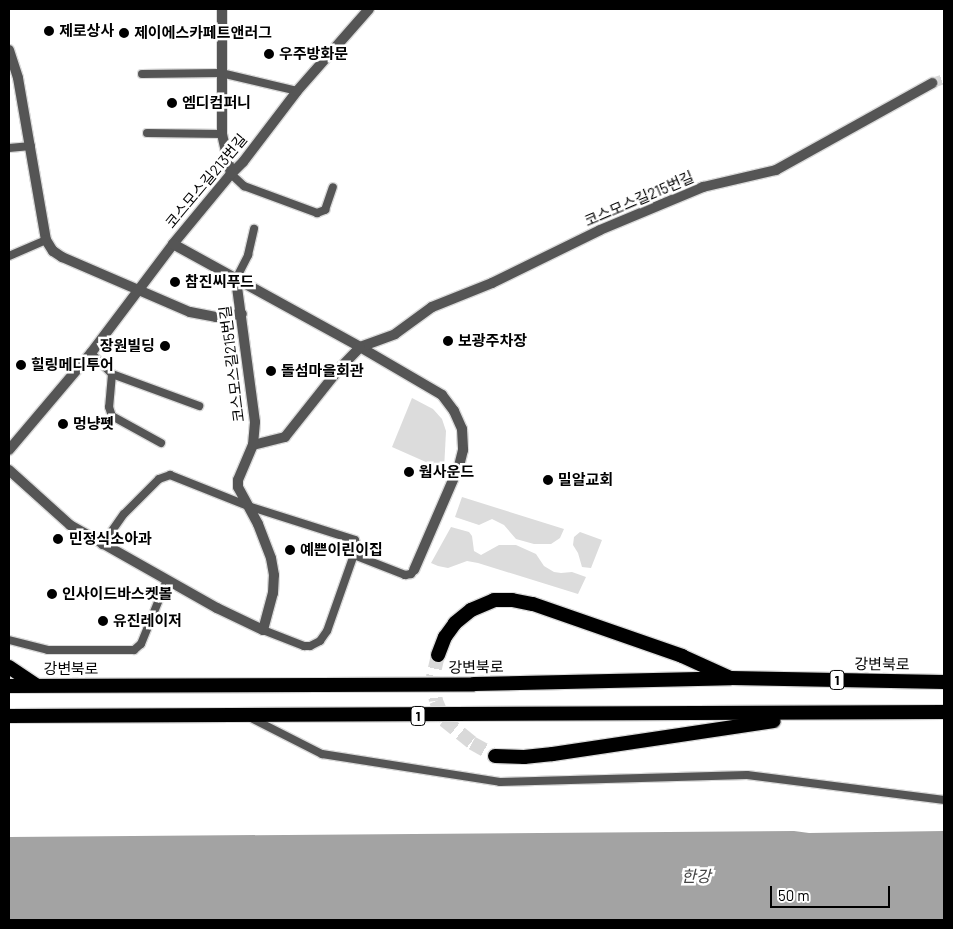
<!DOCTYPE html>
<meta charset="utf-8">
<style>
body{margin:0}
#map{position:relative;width:953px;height:929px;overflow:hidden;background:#fff;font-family:Barlow,"Noto Sans KR",sans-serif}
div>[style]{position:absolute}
.green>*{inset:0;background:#dcdcdc}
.water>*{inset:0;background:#a3a3a3}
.minor-tunnel>*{height:10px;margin-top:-5px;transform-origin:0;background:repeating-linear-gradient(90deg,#d9d9d9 0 10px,transparent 0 15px)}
.trunk-tunnel>*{height:14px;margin-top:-7px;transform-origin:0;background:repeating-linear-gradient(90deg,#d9d9d9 0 14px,transparent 0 21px)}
.roads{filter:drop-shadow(1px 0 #dbdbdb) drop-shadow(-1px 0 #dbdbdb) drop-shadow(0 1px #dbdbdb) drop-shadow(0 -1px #dbdbdb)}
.service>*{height:8px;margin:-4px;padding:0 4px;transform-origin:4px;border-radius:4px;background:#555}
.minor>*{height:10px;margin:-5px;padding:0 5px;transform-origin:5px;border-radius:5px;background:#555}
.tertiary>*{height:10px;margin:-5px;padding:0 5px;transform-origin:5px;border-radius:5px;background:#555}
.trunk>*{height:14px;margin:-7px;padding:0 7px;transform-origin:7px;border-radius:7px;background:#000}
.dots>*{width:14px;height:14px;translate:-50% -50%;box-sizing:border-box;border:2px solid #fff;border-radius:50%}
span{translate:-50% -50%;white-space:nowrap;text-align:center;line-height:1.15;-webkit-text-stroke:5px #fff;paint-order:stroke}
.shield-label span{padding:1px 4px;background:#fff;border:1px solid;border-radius:4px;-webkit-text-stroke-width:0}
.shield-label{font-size:14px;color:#000;font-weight:700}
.poi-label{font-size:15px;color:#000;font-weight:700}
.left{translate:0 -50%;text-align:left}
.right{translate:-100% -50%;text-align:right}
.street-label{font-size:15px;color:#000}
.water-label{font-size:16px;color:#444;font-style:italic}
.frame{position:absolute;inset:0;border:10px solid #000;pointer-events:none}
.scale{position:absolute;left:770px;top:886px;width:120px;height:22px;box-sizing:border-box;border:2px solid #000;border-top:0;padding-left:6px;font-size:15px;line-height:18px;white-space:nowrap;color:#000;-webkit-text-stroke:4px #fff;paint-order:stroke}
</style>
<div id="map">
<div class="green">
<i style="clip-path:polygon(412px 398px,433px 409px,442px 419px,446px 431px,444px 470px,392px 447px)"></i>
<i style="clip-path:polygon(462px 497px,564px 529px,560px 538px,551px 544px,534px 544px,516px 539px,504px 525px,492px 519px,479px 525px,455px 517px)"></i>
<i style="clip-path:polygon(451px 527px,469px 532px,472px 536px,474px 551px,481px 555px,499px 545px,516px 545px,536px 554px,544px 566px,554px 572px,561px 573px,572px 572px,586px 577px,578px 594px,478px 563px,467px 561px,448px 568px,438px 566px,431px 563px)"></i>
<i style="clip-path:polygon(580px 532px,602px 540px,591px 568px,582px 567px,578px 553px,573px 545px,574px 537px)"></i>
</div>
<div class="water">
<i style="clip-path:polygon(794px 831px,809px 833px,944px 831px,944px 920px,9px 920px,9px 837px)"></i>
</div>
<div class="minor-tunnel">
<i style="left:932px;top:83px;width:13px;rotate:-18deg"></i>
</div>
<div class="trunk-tunnel">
<i style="left:438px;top:655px;width:23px;rotate:103deg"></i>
<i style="left:433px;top:677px;width:24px;rotate:83deg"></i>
<i style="left:436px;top:701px;width:21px;rotate:67deg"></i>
<i style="left:444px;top:720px;width:36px;rotate:39deg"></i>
<i style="left:472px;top:743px;width:26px;rotate:29deg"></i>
</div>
<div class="roads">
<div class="service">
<i style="left:142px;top:74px;width:79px;rotate:-0.7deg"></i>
<i style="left:221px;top:73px;width:78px;rotate:13.3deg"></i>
<i style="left:147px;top:133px;width:75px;rotate:0.8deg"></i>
<i style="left:9px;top:148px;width:22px;rotate:-5deg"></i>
<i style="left:231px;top:174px;width:18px;rotate:43deg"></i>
<i style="left:244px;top:186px;width:78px;rotate:20.3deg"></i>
<i style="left:317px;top:213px;width:9px;rotate:-21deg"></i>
<i style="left:325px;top:210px;width:24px;rotate:-71deg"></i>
<i style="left:9px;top:256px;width:40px;rotate:-23.4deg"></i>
<i style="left:236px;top:279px;width:27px;rotate:-63deg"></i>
<i style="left:248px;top:255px;width:27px;rotate:-77deg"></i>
<i style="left:91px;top:353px;width:30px;rotate:45deg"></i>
<i style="left:112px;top:374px;width:93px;rotate:20.2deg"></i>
<i style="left:112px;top:374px;width:33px;rotate:95deg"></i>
<i style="left:109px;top:407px;width:9px;rotate:72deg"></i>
<i style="left:112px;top:416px;width:56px;rotate:28.9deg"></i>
<i style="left:102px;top:545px;width:38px;rotate:-55deg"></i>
<i style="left:124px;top:514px;width:49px;rotate:-45deg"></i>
<i style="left:159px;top:479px;width:12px;rotate:-20deg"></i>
<i style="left:170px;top:475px;width:84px;rotate:21.7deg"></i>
<i style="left:248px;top:506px;width:112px;rotate:17.6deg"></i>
<i style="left:355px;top:540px;width:6px;rotate:72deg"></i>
<i style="left:357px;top:546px;width:90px;rotate:109.4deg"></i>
<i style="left:327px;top:631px;width:12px;rotate:125deg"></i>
<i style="left:320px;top:641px;width:11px;rotate:153deg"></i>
<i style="left:310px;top:646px;width:6px;rotate:180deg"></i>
<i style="left:304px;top:646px;width:44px;rotate:-158.7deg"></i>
<i style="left:354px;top:555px;width:55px;rotate:21.4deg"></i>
<i style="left:405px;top:575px;width:6px;rotate:-9deg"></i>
<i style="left:411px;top:574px;width:5px;rotate:-53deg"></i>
<i style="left:9px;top:640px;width:40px;rotate:14.4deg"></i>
<i style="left:48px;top:650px;width:86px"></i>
<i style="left:134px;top:650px;width:9px;rotate:-41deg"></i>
<i style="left:141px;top:644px;width:69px;rotate:-67.9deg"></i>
<i style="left:251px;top:718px;width:80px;rotate:26.9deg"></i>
<i style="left:322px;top:754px;width:180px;rotate:8.9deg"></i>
<i style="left:500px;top:782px;width:247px;rotate:-1.6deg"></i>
<i style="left:747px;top:775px;width:199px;rotate:7.2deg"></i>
</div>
<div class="minor">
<i style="left:222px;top:9px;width:125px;rotate:90deg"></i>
<i style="left:222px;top:134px;width:41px;rotate:77.3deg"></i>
<i style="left:9px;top:50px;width:29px;rotate:72deg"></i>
<i style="left:18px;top:78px;width:164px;rotate:80.2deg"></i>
<i style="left:46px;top:240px;width:13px;rotate:58deg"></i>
<i style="left:53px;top:251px;width:11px;rotate:34deg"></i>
<i style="left:62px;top:257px;width:139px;rotate:23.3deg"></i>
<i style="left:190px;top:312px;width:26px;rotate:11deg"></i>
<i style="left:216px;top:317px;width:26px;rotate:-7deg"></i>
<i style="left:173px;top:244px;width:91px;rotate:-50.4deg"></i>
<i style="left:231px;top:174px;width:17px;rotate:-45deg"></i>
<i style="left:243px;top:162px;width:89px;rotate:-52.7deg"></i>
<i style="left:297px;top:91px;width:109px;rotate:-48.7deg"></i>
<i style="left:360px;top:347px;width:95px;rotate:30.3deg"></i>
<i style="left:442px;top:395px;width:20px;rotate:53deg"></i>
<i style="left:454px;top:411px;width:20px;rotate:66deg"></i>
<i style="left:462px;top:429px;width:21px;rotate:87deg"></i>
<i style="left:463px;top:450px;width:16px;rotate:104deg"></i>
<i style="left:459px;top:466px;width:113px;rotate:113.4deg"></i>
<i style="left:253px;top:445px;width:33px;rotate:-14deg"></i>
<i style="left:285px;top:437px;width:87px;rotate:-51.5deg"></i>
<i style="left:339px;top:369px;width:30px;rotate:-46deg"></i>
<i style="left:360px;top:347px;width:37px;rotate:-20deg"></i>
<i style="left:395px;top:334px;width:46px;rotate:-36.1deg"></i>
<i style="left:432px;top:307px;width:65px;rotate:-21.8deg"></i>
<i style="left:492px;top:283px;width:120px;rotate:-26.1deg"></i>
<i style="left:600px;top:230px;width:112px;rotate:-22.7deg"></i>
<i style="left:703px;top:187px;width:75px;rotate:-13.1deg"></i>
<i style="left:776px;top:170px;width:179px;rotate:-29.1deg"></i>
<i style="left:9px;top:470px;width:82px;rotate:42deg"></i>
<i style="left:70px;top:525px;width:169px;rotate:29.5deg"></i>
<i style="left:217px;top:608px;width:51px;rotate:25.6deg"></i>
<i style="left:263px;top:630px;width:38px;rotate:-75deg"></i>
<i style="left:273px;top:593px;width:18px;rotate:-87deg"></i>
<i style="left:274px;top:575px;width:17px;rotate:-100deg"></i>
<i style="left:271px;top:558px;width:36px;rotate:-111deg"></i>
<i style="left:258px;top:524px;width:42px;rotate:-118.4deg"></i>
<i style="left:238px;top:487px;width:7px;rotate:-90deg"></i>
<i style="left:238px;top:480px;width:38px;rotate:-67deg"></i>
<i style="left:253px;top:445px;width:23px;rotate:-85deg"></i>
<i style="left:255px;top:422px;width:144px;rotate:-97.6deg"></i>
</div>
<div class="tertiary">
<i style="left:9px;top:450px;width:127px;rotate:-49.8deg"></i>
<i style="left:91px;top:353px;width:136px;rotate:-53deg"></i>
<i style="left:173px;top:244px;width:213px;rotate:28.8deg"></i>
</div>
<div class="trunk">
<i style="left:438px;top:655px;width:19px;rotate:-69deg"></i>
<i style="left:445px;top:637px;width:17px;rotate:-54deg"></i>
<i style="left:455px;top:623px;width:21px;rotate:-39deg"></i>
<i style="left:471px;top:610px;width:25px;rotate:-23deg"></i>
<i style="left:494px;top:600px;width:18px"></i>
<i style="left:512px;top:600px;width:21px;rotate:11deg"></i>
<i style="left:533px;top:604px;width:158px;rotate:19.2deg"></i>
<i style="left:682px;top:656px;width:51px;rotate:24.5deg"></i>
<i style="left:9px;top:667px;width:32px;rotate:34deg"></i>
<i style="left:9px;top:686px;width:465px;rotate:-0.2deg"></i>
<i style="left:474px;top:684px;width:257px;rotate:-1.3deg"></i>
<i style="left:731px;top:678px;width:213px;rotate:1.1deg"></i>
<i style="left:9px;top:716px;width:935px;rotate:-0.25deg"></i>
<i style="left:495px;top:756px;width:29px;rotate:2deg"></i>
<i style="left:524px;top:757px;width:29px;rotate:-6deg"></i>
<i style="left:553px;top:754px;width:223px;rotate:-8.5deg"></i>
</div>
</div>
<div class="dots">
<i style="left:49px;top:31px;background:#000"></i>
<i style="left:124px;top:33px;background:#000"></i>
<i style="left:269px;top:54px;background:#000"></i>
<i style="left:172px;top:103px;background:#000"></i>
<i style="left:175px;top:282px;background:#000"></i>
<i style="left:448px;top:341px;background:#000"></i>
<i style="left:165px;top:346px;background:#000"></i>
<i style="left:21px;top:365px;background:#000"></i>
<i style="left:271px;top:371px;background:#000"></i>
<i style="left:63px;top:424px;background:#000"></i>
<i style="left:409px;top:472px;background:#000"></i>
<i style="left:548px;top:480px;background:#000"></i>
<i style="left:58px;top:539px;background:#000"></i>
<i style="left:290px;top:550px;background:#000"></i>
<i style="left:52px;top:594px;background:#000"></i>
<i style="left:103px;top:621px;background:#000"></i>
</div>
<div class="shield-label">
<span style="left:837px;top:680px">1</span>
<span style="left:418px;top:716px">1</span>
</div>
<div class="poi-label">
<span class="left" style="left:59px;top:31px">제로상사</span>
<span class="left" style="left:134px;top:33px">제이에스카페트앤러그</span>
<span class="left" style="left:279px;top:54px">우주방화문</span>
<span class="left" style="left:182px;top:103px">엠디컴퍼니</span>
<span class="left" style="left:185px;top:282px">참진씨푸드</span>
<span class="left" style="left:458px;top:341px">보광주차장</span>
<span class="right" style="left:155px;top:346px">장원빌딩</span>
<span class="left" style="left:31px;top:365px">힐링메디투어</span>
<span class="left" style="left:281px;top:371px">돌섬마을회관</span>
<span class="left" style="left:73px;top:424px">멍냥펫</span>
<span class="left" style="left:419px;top:472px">웜사운드</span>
<span class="left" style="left:558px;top:480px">밀알교회</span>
<span class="left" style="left:69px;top:539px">민정식소아과</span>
<span class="left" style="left:300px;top:550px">예쁜이린이집</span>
<span class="left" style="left:62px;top:594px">인사이드바스켓볼</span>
<span class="left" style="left:113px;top:621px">유진레이저</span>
</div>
<div class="street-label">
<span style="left:206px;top:181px;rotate:-50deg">코스모스길213번길</span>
<span style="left:639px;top:199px;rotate:-23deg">코스모스길215번길</span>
<span style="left:232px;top:364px;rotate:-97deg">코스모스길215번길</span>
<span style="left:882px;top:664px;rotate:1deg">강변북로</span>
<span style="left:476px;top:667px;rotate:-1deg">강변북로</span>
<span style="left:71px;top:669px">강변북로</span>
</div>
<div class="water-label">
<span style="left:696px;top:876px">한강</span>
</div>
<div class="frame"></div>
<div class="scale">50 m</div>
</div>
